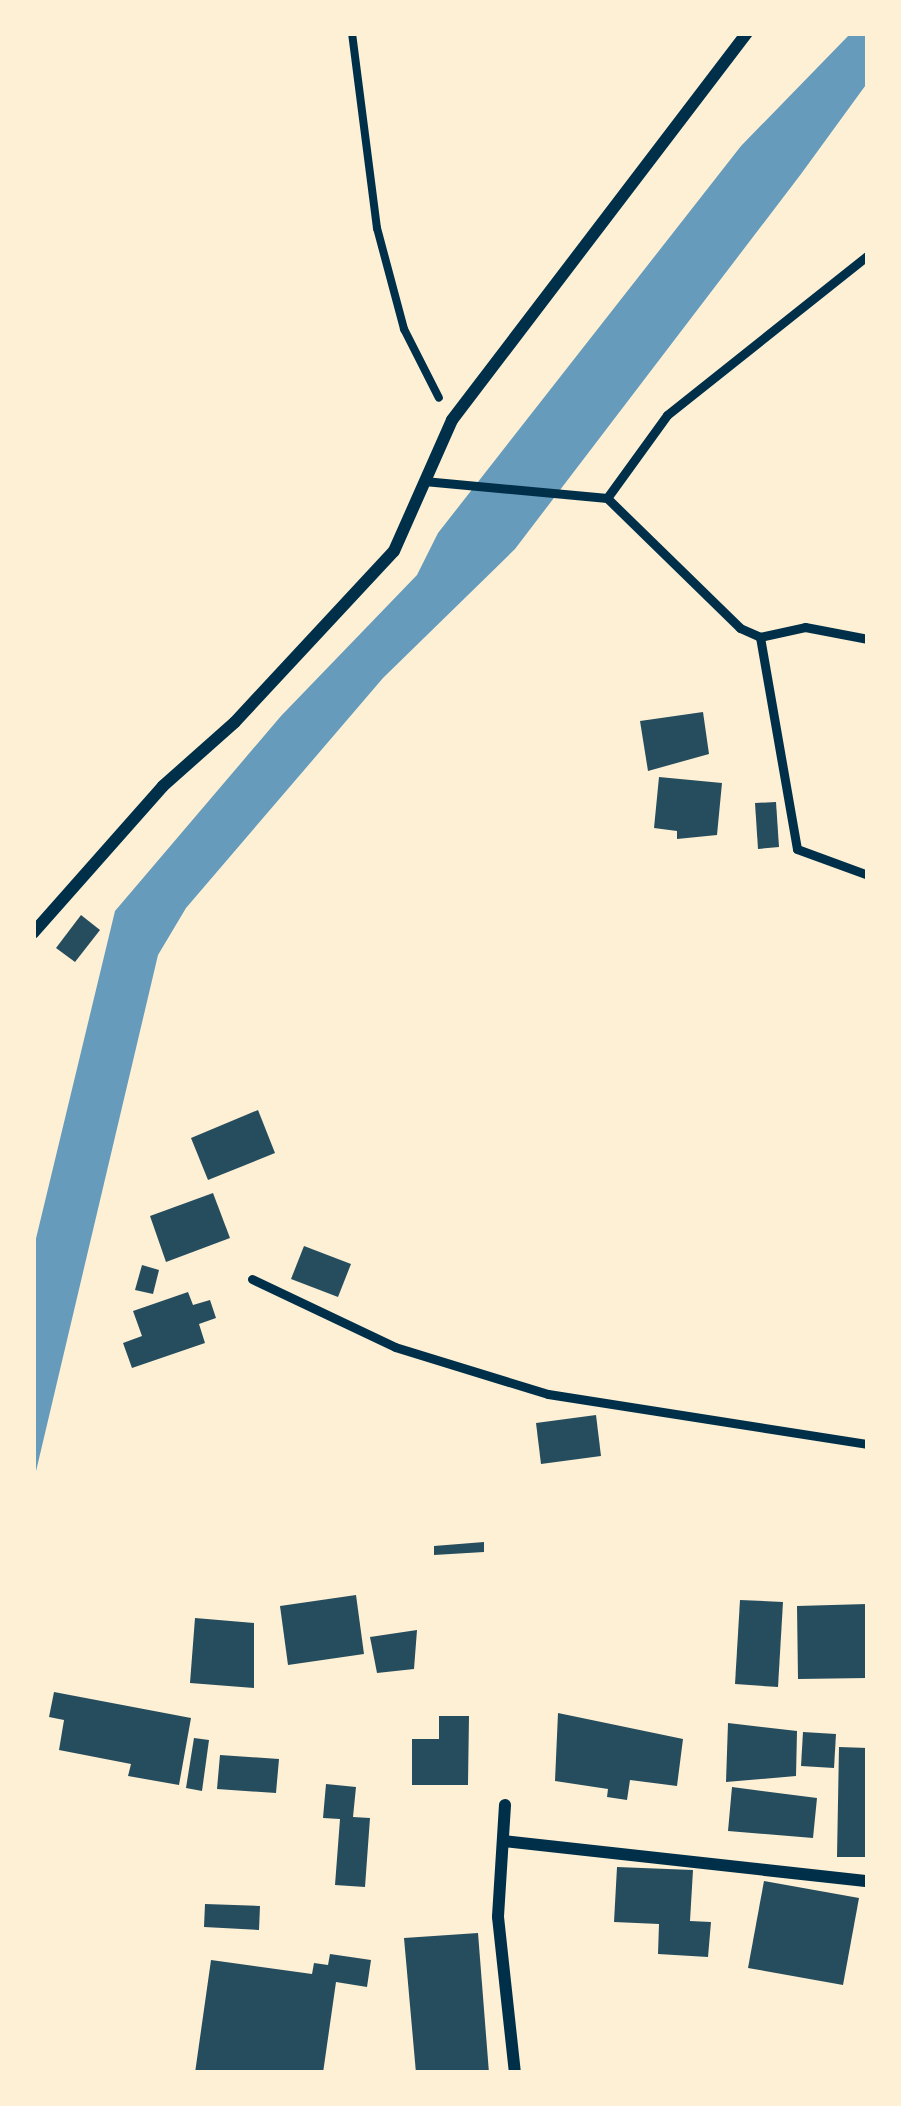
<!DOCTYPE html>
<style>
body{margin:0}
#map{position:relative;width:901px;height:2106px;overflow:hidden;background:#fdf0d5;font-family:"Open Sans",sans-serif}
div>[style]{position:absolute}
.water>*{inset:0;background:#669bbc}
.building>*{inset:0;background:#264d5e}
.path>*{height:8px;margin:-4px;padding:0 4px;transform-origin:4px;border-radius:4px;background:#003049}
.service>*{height:9px;margin:-4.5px;padding:0 4.5px;transform-origin:4.5px;border-radius:4.5px;background:#003049}
.minor>*{height:12px;margin:-6px;padding:0 6px;transform-origin:6px;border-radius:6px;background:#003049}
span{translate:-50% -50%;white-space:nowrap;text-align:center;line-height:1.15;-webkit-text-stroke:12px #fdf0d5;paint-order:stroke}
.frame{position:absolute;inset:0;border:36px solid #fdf0d5;pointer-events:none}
</style>
<div id="map">
<div class="water">
<i style="clip-path:polygon(851px 33px,868px 33px,868px 82px,801px 174px,515px 549px,383px 678px,186px 908px,158px 955px,33px 1484px,33px 1251px,115px 911px,281px 716px,417px 575px,438px 533px,741px 146px)"></i>
</div>
<div class="building">
<i style="clip-path:polygon(703px 712px,709px 754px,648px 771px,640px 721px)"></i>
<i style="clip-path:polygon(659px 777px,722px 783px,717px 835px,677px 839px,677px 831px,654px 828px)"></i>
<i style="clip-path:polygon(776px 802px,779px 847px,758px 849px,755px 803px)"></i>
<i style="clip-path:polygon(81px 915px,100px 930px,75px 962px,56px 948px)"></i>
<i style="clip-path:polygon(258px 1110px,275px 1153px,208px 1180px,191px 1138px)"></i>
<i style="clip-path:polygon(213px 1193px,230px 1238px,166px 1262px,150px 1216px)"></i>
<i style="clip-path:polygon(304px 1246px,351px 1264px,338px 1297px,291px 1279px)"></i>
<i style="clip-path:polygon(142px 1265px,159px 1270px,153px 1294px,135px 1290px)"></i>
<i style="clip-path:polygon(188px 1292px,193px 1305px,210px 1300px,216px 1318px,199px 1324px,205px 1343px,132px 1368px,123px 1343px,142px 1336px,133px 1311px)"></i>
<i style="clip-path:polygon(596px 1415px,601px 1456px,541px 1464px,536px 1423px)"></i>
<i style="clip-path:polygon(484px 1542px,484px 1552px,434px 1555px,434px 1546px)"></i>
<i style="clip-path:polygon(356px 1595px,364px 1654px,288px 1665px,280px 1606px)"></i>
<i style="clip-path:polygon(740px 1600px,783px 1602px,778px 1687px,735px 1684px)"></i>
<i style="clip-path:polygon(867px 1604px,868px 1678px,798px 1679px,797px 1606px)"></i>
<i style="clip-path:polygon(195px 1618px,254px 1623px,254px 1688px,190px 1683px)"></i>
<i style="clip-path:polygon(417px 1630px,414px 1669px,377px 1673px,370px 1637px)"></i>
<i style="clip-path:polygon(54px 1692px,191px 1718px,179px 1785px,128px 1776px,131px 1764px,59px 1750px,64px 1720px,49px 1717px)"></i>
<i style="clip-path:polygon(558px 1713px,683px 1739px,677px 1786px,630px 1780px,627px 1800px,607px 1797px,608px 1789px,555px 1781px)"></i>
<i style="clip-path:polygon(439px 1716px,469px 1716px,468px 1785px,412px 1785px,412px 1739px,439px 1739px)"></i>
<i style="clip-path:polygon(728px 1723px,797px 1731px,796px 1776px,726px 1782px)"></i>
<i style="clip-path:polygon(803px 1732px,836px 1734px,834px 1768px,801px 1766px)"></i>
<i style="clip-path:polygon(194px 1738px,209px 1740px,202px 1791px,186px 1788px)"></i>
<i style="clip-path:polygon(839px 1747px,868px 1748px,868px 1857px,837px 1857px)"></i>
<i style="clip-path:polygon(220px 1755px,279px 1759px,276px 1793px,217px 1789px)"></i>
<i style="clip-path:polygon(326px 1784px,356px 1787px,353px 1817px,370px 1818px,365px 1887px,335px 1885px,340px 1819px,323px 1818px)"></i>
<i style="clip-path:polygon(732px 1787px,817px 1798px,813px 1838px,728px 1831px)"></i>
<i style="clip-path:polygon(617px 1867px,693px 1870px,690px 1921px,711px 1922px,708px 1957px,658px 1954px,659px 1924px,614px 1922px)"></i>
<i style="clip-path:polygon(764px 1881px,859px 1898px,843px 1985px,748px 1968px)"></i>
<i style="clip-path:polygon(205px 1904px,260px 1906px,259px 1930px,204px 1927px)"></i>
<i style="clip-path:polygon(478px 1933px,489px 2073px,416px 2073px,404px 1938px)"></i>
<i style="clip-path:polygon(330px 1954px,371px 1960px,367px 1987px,336px 1982px,323px 2073px,195px 2073px,211px 1960px,312px 1974px,314px 1963px,328px 1965px)"></i>
</div>
<div class="path">
<i style="left:352px;top:33px;width:197px;rotate:82.7deg"></i>
<i style="left:377px;top:228px;width:105px;rotate:75deg"></i>
<i style="left:404px;top:329px;width:77px;rotate:63.1deg"></i>
</div>
<div class="service">
<i style="left:424px;top:481px;width:184px;rotate:5.3deg"></i>
<i style="left:607px;top:498px;width:186px;rotate:44.3deg"></i>
<i style="left:740px;top:628px;width:22px;rotate:24deg"></i>
<i style="left:760px;top:637px;width:46px;rotate:-12.5deg"></i>
<i style="left:805px;top:627px;width:64px;rotate:10.8deg"></i>
<i style="left:607px;top:498px;width:102px;rotate:-54.1deg"></i>
<i style="left:667px;top:415px;width:257px;rotate:-38.5deg"></i>
<i style="left:760px;top:637px;width:215px;rotate:80.1deg"></i>
<i style="left:797px;top:849px;width:76px;rotate:20.1deg"></i>
<i style="left:252px;top:1279px;width:158px;rotate:25.4deg"></i>
<i style="left:395px;top:1347px;width:160px;rotate:17.1deg"></i>
<i style="left:548px;top:1394px;width:324px;rotate:8.9deg"></i>
</div>
<div class="minor">
<i style="left:33px;top:933px;width:196px;rotate:-48.5deg"></i>
<i style="left:163px;top:786px;width:96px;rotate:-41.6deg"></i>
<i style="left:235px;top:722px;width:233px;rotate:-47.1deg"></i>
<i style="left:394px;top:551px;width:143px;rotate:-66.1deg"></i>
<i style="left:452px;top:420px;width:487px;rotate:-52.7deg"></i>
<i style="left:505px;top:1805px;width:112px;rotate:93.6deg"></i>
<i style="left:498px;top:1917px;width:157px;rotate:83.8deg"></i>
<i style="left:503px;top:1841px;width:367px;rotate:6.3deg"></i>
</div>
<div class="frame"></div>
</div>
